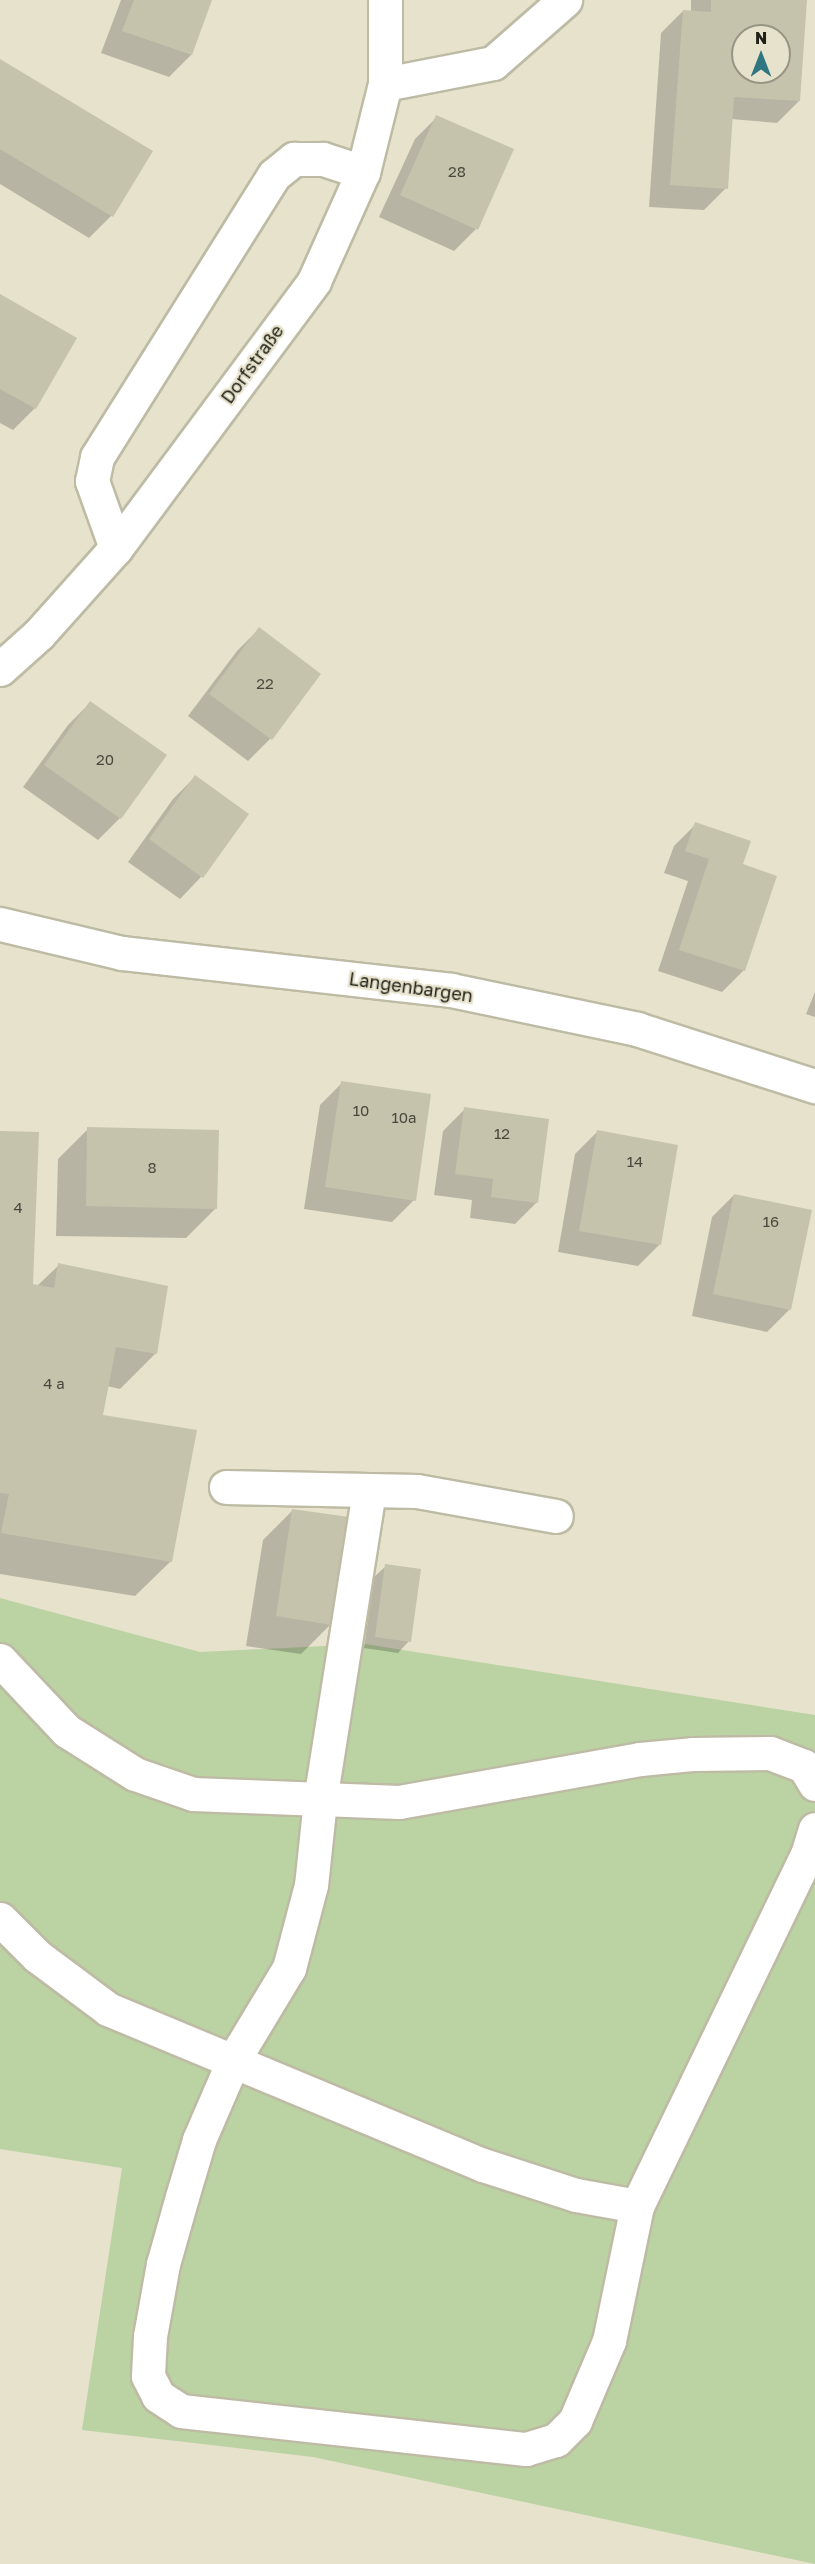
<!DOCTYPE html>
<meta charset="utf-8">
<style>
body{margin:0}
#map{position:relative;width:815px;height:2564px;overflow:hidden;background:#e6e2cc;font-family:"Golos Text",sans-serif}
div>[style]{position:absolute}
.green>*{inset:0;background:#bbd2a3}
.shadow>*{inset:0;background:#0003}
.building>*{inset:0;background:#c6c3ad}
.roads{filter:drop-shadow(2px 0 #bebba5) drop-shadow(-2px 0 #bebba5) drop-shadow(0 2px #bebba5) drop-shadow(0 -2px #bebba5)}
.minor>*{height:33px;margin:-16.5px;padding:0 16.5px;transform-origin:16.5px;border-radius:16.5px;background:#fff}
span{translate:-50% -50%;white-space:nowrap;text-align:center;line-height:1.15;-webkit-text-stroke:4.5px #e6e2cc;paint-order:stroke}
.number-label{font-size:15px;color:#4a493d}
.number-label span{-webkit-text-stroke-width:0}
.street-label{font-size:18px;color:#212018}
.north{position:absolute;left:731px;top:24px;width:60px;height:60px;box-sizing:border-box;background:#e6e2cc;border:2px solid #979484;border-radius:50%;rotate:0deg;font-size:16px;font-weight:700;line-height:24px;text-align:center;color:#212018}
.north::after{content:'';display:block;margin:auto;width:21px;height:27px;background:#2f7681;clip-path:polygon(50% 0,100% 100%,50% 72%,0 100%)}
</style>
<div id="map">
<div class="green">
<i style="clip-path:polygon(0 1598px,200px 1652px,365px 1644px,815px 1715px,815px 2564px,313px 2457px,82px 2430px,122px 2168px,0 2149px)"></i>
</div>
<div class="shadow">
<i style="clip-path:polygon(121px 0,210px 0,191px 55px,169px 77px,101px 53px)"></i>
<i style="clip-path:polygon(evenodd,691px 0,806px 0,799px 101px,777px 123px,731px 119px,726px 188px,704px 210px,649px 207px,661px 33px,683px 11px,691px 12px,691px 0,743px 36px,779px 36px,779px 72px,743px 72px,743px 36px)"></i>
<i style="clip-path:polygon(0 61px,151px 152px,111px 216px,89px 238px,0 184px)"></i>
<i style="clip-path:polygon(437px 117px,476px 229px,454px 251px,379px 217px,415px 139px)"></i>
<i style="clip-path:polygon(0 296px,74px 339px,35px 408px,13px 430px,0 423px)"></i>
<i style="clip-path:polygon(259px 629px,319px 674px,270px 739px,248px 761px,188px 716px,237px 651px)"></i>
<i style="clip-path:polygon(90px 703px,164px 756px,120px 818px,98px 840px,23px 787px,68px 725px)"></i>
<i style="clip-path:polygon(195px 777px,201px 877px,180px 899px,128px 862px,173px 799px)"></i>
<i style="clip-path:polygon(696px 824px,741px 865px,744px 970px,722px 992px,658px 971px,688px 881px,664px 873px,674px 846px)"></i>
<i style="clip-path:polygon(815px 992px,815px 1017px,806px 1014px)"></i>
<i style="clip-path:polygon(342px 1083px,414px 1200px,392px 1222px,304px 1209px,320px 1105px)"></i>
<i style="clip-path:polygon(465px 1109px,537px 1202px,515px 1224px,470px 1218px,472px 1200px,434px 1195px,443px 1131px)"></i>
<i style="clip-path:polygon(88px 1129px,216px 1208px,186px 1238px,56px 1236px,58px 1159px)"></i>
<i style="clip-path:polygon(597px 1132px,660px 1244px,638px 1266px,558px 1252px,575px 1154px)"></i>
<i style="clip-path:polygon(0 1133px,32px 1285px,37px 1286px,59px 1265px,156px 1353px,120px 1389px,107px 1386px,101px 1416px,171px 1561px,135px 1596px,0 1574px)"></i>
<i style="clip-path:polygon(734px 1195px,810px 1211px,789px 1310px,767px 1332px,692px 1316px,712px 1217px)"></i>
<i style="clip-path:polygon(293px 1510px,331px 1624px,301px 1654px,246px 1646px,263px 1540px)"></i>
<i style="clip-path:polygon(386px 1566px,409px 1641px,398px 1653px,364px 1648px,374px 1577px)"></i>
</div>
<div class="building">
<i style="clip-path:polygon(134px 0,212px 0,192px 55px,122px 31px)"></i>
<i style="clip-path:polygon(evenodd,711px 0,807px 0,800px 101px,734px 97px,728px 189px,670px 185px,683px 10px,711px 12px,711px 0,743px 36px,779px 36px,779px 72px,743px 72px,743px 36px)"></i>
<i style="clip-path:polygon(0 59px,153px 151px,113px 217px,0 149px)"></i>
<i style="clip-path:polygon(436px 115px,514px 149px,478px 230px,400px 195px)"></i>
<i style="clip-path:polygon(0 294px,77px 338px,36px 409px,0 389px)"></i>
<i style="clip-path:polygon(259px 627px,321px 674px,272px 740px,209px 694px)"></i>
<i style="clip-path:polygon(90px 701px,167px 755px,121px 819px,44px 765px)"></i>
<i style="clip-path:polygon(195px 775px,249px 814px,203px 878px,149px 839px)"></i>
<i style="clip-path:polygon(695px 822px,751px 841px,743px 864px,777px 876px,745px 971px,679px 950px,709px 859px,685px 851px)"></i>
<i style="clip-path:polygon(341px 1081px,431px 1094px,416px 1201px,325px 1187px)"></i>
<i style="clip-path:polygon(464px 1107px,549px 1119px,538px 1203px,491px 1197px,493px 1179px,455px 1174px)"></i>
<i style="clip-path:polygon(87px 1127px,219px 1130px,217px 1209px,86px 1206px)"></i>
<i style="clip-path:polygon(597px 1130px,678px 1145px,661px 1245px,579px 1231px)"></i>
<i style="clip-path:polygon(0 1131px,39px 1132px,33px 1284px,54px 1288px,58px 1263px,168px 1286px,157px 1354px,116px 1347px,103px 1415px,197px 1430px,172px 1562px,1px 1533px,9px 1494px,0 1493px)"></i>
<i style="clip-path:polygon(734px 1194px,812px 1210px,791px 1310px,713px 1294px)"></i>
<i style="clip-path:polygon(292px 1509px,349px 1517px,332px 1625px,276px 1616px)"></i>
<i style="clip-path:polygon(385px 1564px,421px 1569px,411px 1642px,375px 1637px)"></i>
</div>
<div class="roads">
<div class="minor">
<i style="left:385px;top:84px;width:110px;rotate:-11deg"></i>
<i style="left:493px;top:63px;width:96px;rotate:-41.2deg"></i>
<i style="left:116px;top:548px;width:71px;rotate:-109.7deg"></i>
<i style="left:92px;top:481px;width:25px;rotate:-78deg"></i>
<i style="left:97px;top:457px;width:333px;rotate:-57.9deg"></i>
<i style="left:274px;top:175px;width:26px;rotate:-39deg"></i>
<i style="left:294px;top:159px;width:29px"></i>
<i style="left:323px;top:159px;width:42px;rotate:18deg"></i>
<i style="left:0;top:669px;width:52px;rotate:-41.9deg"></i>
<i style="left:39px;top:634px;width:115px;rotate:-48.2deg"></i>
<i style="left:116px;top:548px;width:332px;rotate:-53.4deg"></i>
<i style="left:314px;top:281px;width:120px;rotate:-65.8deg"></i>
<i style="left:363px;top:172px;width:91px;rotate:-76deg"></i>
<i style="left:385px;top:84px;width:84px;rotate:-90deg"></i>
<i style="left:0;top:924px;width:125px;rotate:13.4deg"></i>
<i style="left:122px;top:953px;width:331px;rotate:6.4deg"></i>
<i style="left:451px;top:990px;width:190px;rotate:11.8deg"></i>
<i style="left:637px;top:1029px;width:187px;rotate:17.8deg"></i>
<i style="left:226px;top:1487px;width:191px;rotate:1.2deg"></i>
<i style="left:417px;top:1491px;width:141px;rotate:10.2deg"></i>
<i style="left:369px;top:1491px;width:313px;rotate:99deg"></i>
<i style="left:320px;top:1800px;width:85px;rotate:96deg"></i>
<i style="left:311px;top:1885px;width:86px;rotate:104.8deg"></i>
<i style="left:289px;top:1968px;width:106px;rotate:121.1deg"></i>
<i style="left:234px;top:2059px;width:88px;rotate:113.4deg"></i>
<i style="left:199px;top:2140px;width:59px;rotate:106.6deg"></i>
<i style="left:182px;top:2197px;width:70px;rotate:105.8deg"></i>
<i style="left:163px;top:2264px;width:73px;rotate:100.2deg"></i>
<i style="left:150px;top:2336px;width:40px;rotate:92.9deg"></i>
<i style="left:148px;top:2376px;width:22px;rotate:63deg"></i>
<i style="left:158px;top:2396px;width:27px;rotate:33deg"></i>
<i style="left:181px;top:2411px;width:347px;rotate:6.3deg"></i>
<i style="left:526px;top:2449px;width:31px;rotate:-17deg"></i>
<i style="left:556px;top:2440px;width:27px;rotate:-45deg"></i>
<i style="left:575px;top:2421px;width:87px;rotate:-67deg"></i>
<i style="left:609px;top:2341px;width:138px;rotate:-78.3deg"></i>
<i style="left:637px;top:2206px;width:390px;rotate:-64.2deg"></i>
<i style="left:807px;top:1855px;width:27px;rotate:-73deg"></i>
<i style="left:0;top:1660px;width:98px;rotate:46.7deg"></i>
<i style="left:67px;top:1731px;width:80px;rotate:32.3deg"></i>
<i style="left:135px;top:1774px;width:61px;rotate:19deg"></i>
<i style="left:193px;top:1794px;width:206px;rotate:2.2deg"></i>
<i style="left:399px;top:1802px;width:245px;rotate:-10.1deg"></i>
<i style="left:640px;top:1759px;width:53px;rotate:-5.4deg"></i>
<i style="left:693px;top:1754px;width:77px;rotate:-0.7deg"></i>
<i style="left:770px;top:1753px;width:36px;rotate:21deg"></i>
<i style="left:804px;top:1766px;width:21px;rotate:59deg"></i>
<i style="left:0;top:1919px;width:52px;rotate:45deg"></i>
<i style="left:37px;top:1956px;width:89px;rotate:36.7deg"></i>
<i style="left:108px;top:2009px;width:406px;rotate:22.6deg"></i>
<i style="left:483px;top:2165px;width:98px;rotate:17.9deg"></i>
<i style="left:576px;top:2195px;width:62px;rotate:10.2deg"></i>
</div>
</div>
<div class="number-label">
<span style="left:457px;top:172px">28</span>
<span style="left:265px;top:684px">22</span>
<span style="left:105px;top:760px">20</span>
<span style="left:361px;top:1111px">10</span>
<span style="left:404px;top:1118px">10a</span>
<span style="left:502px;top:1134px">12</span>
<span style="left:635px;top:1162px">14</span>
<span style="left:152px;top:1168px">8</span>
<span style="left:18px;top:1208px">4</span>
<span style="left:771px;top:1222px">16</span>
<span style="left:54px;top:1384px">4 a</span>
</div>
<div class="street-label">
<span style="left:252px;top:364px;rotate:-54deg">Dorfstraße</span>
<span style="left:411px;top:987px;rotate:8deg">Langenbargen</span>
</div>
<div class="north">N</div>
</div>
